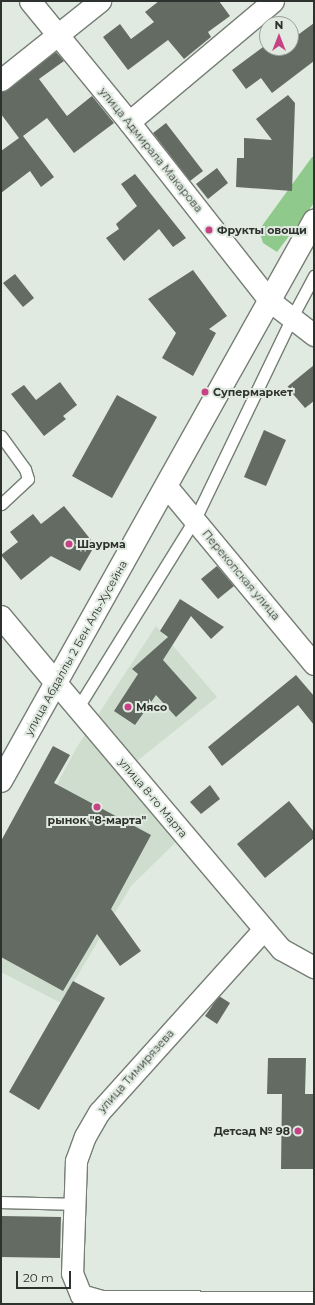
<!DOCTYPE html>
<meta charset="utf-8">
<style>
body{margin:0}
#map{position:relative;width:315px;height:1305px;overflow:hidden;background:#e0eae0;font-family:Montserrat,sans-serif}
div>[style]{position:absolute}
.built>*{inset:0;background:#ceddcd}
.forest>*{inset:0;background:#8fca8c}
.building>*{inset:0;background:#636b63}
.roads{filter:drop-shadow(1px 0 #767e75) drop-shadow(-1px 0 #767e75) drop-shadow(0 1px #767e75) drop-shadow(0 -1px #767e75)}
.lane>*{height:11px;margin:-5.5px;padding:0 5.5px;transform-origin:5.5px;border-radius:5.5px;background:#fff}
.street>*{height:21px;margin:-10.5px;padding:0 10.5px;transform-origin:10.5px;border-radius:10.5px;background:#fff}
.secondary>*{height:22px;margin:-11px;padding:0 11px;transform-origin:11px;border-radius:11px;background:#fff}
.dots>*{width:11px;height:11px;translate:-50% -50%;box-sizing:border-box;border:2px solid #e0eae0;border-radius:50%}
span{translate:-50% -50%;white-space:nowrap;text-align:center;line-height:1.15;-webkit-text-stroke:4px #e0eae0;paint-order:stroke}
.street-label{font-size:11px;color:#2e322e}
.poi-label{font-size:11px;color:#2e322e;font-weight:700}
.left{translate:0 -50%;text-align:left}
.right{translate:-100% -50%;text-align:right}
.frame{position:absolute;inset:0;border:2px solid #2e322e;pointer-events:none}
.north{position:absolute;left:259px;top:16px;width:40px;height:40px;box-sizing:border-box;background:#e0eae0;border:1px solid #99a099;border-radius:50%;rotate:0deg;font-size:11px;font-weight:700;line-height:16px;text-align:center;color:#2e322e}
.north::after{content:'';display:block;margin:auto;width:14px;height:18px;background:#c74284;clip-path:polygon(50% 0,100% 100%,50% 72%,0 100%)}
.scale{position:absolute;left:16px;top:1271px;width:55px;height:18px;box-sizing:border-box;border:2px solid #2e322e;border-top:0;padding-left:5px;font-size:12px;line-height:14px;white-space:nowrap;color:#2e322e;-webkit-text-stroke:3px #e0eae0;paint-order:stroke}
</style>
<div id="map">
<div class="built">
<i style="clip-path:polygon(156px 626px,217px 697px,122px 773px,177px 841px,131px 886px,61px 1003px,1px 972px,1px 888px,77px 747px)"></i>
</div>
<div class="forest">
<i style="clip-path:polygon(312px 157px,314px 157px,314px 203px,277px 252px,263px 243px,259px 230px)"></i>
</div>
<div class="building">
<i style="clip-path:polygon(159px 1px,219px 1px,230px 16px,208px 32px,211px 37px,184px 59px,168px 40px,128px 70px,103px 37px,120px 24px,131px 39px,154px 22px,145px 12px)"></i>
<i style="clip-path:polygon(314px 23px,314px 61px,272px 93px,261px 78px,246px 89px,232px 70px,267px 44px,267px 48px,277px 50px,291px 48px,291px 40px)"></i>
<i style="clip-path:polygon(56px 52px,64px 61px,39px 79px,67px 116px,92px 96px,114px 123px,74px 153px,47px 118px,23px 136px,54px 177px,41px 187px,30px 171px,1px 193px,1px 151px,19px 138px,1px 114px,1px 92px,8px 89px)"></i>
<i style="clip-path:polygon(288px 95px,295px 103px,292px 191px,236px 187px,237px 158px,244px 158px,244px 138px,272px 140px,256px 119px)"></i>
<i style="clip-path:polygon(166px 123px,203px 171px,190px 181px,153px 133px)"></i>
<i style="clip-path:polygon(217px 168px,228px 183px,208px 199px,196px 184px)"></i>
<i style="clip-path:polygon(135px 174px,186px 238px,173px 247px,159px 229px,124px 261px,106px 238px,119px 229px,116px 224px,137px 206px,121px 184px)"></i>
<i style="clip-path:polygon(193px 270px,227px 316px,209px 329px,216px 333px,193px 376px,162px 358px,176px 333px,148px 299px)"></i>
<i style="clip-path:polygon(15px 274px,34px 298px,23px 307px,3px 283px)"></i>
<i style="clip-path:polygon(314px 365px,314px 401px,305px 408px,287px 387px)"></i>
<i style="clip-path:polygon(60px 382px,77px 405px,63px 416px,66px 419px,44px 436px,11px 394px,24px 385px,36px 400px)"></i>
<i style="clip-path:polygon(117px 395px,157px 417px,112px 498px,72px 476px)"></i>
<i style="clip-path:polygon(264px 430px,286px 440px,266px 486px,244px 477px)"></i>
<i style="clip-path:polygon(64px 506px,95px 545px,80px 571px,51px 556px,21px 580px,1px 555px,18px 542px,10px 532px,33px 514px,41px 524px)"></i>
<i style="clip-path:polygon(217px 566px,234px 586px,218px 599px,201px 579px)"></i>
<i style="clip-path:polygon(180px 599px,224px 627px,211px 639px,191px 616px,163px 660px,197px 698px,176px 717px,156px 695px,135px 725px,114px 711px,138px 674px,132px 669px,168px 637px,160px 631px)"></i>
<i style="clip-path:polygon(296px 675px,314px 696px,314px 725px,298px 705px,222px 766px,208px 747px)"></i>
<i style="clip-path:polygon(53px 746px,70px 755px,54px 783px,151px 835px,111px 909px,141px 951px,120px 966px,97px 934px,63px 991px,1px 957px,1px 841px)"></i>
<i style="clip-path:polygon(210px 785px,220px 799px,201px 814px,190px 802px)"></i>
<i style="clip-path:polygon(289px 801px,314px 832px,314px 838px,265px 878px,237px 844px)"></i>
<i style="clip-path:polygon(73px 981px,105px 998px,39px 1110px,9px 1092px)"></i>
<i style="clip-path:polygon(219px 996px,230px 1003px,217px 1024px,205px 1016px)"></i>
<i style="clip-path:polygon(268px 1058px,306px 1058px,305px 1094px,314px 1094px,314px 1169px,281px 1169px,282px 1094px,267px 1094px)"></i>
<i style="clip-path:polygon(1px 1216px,61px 1217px,60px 1258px,1px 1257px)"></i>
</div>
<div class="roads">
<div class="lane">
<i style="left:1px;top:436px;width:41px;rotate:54deg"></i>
<i style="left:25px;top:469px;width:10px;rotate:73deg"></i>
<i style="left:28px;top:479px;width:37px;rotate:137deg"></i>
<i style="left:77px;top:709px;width:224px;rotate:-58.2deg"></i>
<i style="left:195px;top:519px;width:224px;rotate:-64.3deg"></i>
<i style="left:292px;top:317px;width:47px;rotate:-61.8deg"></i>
<i style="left:1px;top:1202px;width:74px;rotate:1.5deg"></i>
</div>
<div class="street">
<i style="left:30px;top:1px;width:156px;rotate:50.7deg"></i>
<i style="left:129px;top:122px;width:228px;rotate:51.8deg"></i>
<i style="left:270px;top:301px;width:56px;rotate:37.7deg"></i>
<i style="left:1px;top:80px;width:127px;rotate:-38.6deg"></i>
<i style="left:129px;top:122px;width:188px;rotate:-40deg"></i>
<i style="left:167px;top:487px;width:230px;rotate:50.3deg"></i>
<i style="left:57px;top:684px;width:347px;rotate:49.8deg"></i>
<i style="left:281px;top:949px;width:38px;rotate:29deg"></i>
<i style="left:264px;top:929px;width:246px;rotate:132deg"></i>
<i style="left:99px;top:1112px;width:28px;rotate:120deg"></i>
<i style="left:85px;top:1136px;width:27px;rotate:110deg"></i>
<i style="left:76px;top:1161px;width:112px;rotate:92deg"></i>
<i style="left:72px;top:1273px;width:24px;rotate:68deg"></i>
<i style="left:81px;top:1295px;width:22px;rotate:16deg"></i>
<i style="left:102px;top:1301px;width:212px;rotate:0.3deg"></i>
</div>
<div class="secondary">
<i style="left:1px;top:617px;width:87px;rotate:50.1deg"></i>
<i style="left:1px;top:781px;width:642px;rotate:-60.8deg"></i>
</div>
</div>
<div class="dots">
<i style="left:209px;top:230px;background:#c74284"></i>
<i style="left:205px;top:392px;background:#c74284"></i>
<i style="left:69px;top:544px;background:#c74284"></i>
<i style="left:128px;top:707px;background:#c74284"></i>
<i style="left:97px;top:807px;background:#c74284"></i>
<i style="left:298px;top:1131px;background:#c74284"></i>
</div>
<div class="street-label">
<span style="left:151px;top:150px;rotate:51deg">улица Адмирала Макарова</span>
<span style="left:241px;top:575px;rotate:50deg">Перекопская улица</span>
<span style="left:76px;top:648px;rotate:-61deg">улица Абдаллы 2 Бен Аль-Хусейна</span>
<span style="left:153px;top:798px;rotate:50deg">улица 8-го Марта</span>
<span style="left:136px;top:1071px;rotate:-48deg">улица Тимирязева</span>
</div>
<div class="poi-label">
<span class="left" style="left:217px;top:230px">Фрукты овощи</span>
<span class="left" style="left:213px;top:392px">Супермаркет</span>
<span class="left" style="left:77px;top:544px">Шаурма</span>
<span class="left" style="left:136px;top:707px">Мясо</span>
<span style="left:97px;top:820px">рынок "8-марта"</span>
<span class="right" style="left:290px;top:1131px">Детсад № 98</span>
</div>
<div class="frame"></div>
<div class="north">N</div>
<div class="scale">20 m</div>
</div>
